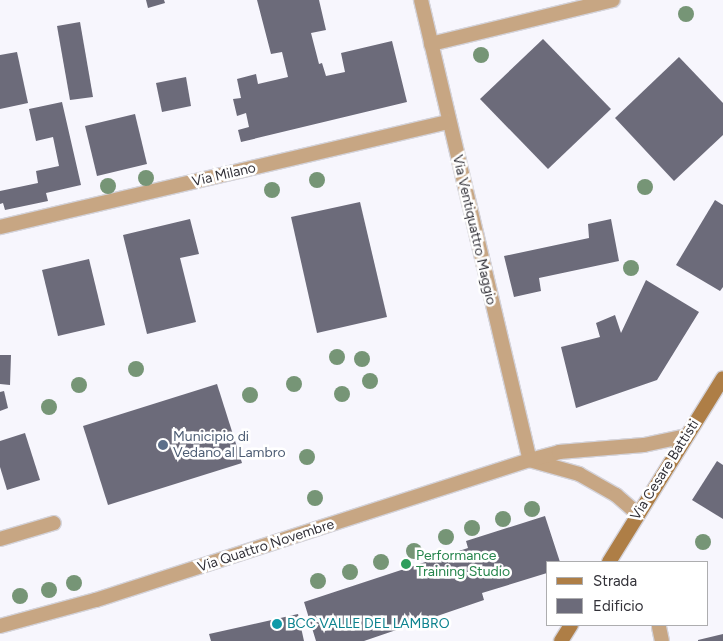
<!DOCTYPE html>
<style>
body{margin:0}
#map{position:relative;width:723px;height:641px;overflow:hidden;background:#f7f6fd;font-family:Figtree,sans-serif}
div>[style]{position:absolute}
.building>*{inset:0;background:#6c6b7a}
.roads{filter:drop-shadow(1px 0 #d4d3da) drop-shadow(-1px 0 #d4d3da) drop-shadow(0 1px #d4d3da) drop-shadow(0 -1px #d4d3da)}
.minor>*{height:14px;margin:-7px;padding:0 7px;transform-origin:7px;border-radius:7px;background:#c7a683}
.secondary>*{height:14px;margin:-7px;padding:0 7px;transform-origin:7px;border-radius:7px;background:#ae7e46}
.trees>*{width:16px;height:16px;margin:-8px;border-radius:50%;background:#769576}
.dots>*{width:14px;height:14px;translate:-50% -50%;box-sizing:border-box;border:2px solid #fff;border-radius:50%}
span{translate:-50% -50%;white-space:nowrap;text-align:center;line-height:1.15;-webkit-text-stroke:5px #fff;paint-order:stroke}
.street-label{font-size:14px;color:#323138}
.service-label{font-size:14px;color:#4e5e75}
.left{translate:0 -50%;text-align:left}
.leisure-label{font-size:14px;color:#27864d}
.culture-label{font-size:14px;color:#0d838f}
.legend{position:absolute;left:546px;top:561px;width:162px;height:65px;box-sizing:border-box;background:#fff;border:1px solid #adadaf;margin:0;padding:6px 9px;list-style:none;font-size:15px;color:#323138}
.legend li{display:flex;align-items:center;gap:10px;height:25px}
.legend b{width:25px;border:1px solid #adadaf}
</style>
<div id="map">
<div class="building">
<i style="clip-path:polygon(146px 0,164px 0,165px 3px,148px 8px)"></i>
<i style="clip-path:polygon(257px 0,319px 0,326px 30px,311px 33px,319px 64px,322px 63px,326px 76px,345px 72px,341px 53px,392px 41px,407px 102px,241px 142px,238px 130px,249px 127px,246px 113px,237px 116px,233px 99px,241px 98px,237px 79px,256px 74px,258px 84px,288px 77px,282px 52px,271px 54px)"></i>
<i style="clip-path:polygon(80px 22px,93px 97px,70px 100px,57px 26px)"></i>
<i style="clip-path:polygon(543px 39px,611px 109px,548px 169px,480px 99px)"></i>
<i style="clip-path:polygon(17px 52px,28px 103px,0 109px,0 55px)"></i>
<i style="clip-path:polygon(679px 57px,723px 103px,723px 135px,674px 181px,615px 118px)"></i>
<i style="clip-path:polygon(186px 77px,191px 106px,162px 112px,156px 83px)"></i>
<i style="clip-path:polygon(62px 102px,81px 185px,46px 193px,48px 201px,5px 210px,3px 203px,0 204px,0 191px,38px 183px,36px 171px,59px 166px,53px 137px,36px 141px,29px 109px)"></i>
<i style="clip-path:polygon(135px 114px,147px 164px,97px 176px,85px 126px)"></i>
<i style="clip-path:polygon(715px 200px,723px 205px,723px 287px,720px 291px,676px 265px)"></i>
<i style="clip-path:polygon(360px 202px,387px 317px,317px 333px,291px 217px)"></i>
<i style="clip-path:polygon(190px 219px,199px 254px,180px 258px,196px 322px,147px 334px,123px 235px)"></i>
<i style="clip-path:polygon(611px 219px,619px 261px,539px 278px,541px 291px,514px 297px,504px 256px,589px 238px,588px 224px)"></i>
<i style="clip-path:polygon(89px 259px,105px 325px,58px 336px,42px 270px)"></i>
<i style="clip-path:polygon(646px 280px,699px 312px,657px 380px,576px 408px,561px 347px,600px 337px,596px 323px,615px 315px,621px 333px)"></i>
<i style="clip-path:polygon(0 355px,11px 355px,10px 385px,0 384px)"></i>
<i style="clip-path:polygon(217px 384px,242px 463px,108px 505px,83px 426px)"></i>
<i style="clip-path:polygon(4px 391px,8px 408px,0 411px,0 392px)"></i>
<i style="clip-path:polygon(25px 433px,40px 480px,7px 490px,0 467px,0 441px)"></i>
<i style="clip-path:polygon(717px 461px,723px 465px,723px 519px,692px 500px)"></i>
<i style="clip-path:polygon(545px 516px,560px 562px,547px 562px,547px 573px,482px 593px,484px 600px,364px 641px,316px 641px,304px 602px,468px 548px,466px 541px)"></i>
<i style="clip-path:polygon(298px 614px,304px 641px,211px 641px,209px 634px)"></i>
<i style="clip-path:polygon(723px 634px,723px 641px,698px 641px,698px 640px)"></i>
</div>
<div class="roads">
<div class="minor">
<i style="left:421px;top:0;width:473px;rotate:76.7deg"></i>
<i style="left:431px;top:44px;width:187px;rotate:-13.6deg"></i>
<i style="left:0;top:227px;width:460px;rotate:-13.2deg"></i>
<i style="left:533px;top:461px;width:48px;rotate:15.8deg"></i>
<i style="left:579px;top:474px;width:43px;rotate:29.6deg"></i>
<i style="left:616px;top:495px;width:29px;rotate:41deg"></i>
<i style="left:0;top:539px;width:56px;rotate:-16.5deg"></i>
<i style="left:0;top:626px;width:99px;rotate:-15.2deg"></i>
<i style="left:96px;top:600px;width:456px;rotate:-17.9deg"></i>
<i style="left:530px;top:460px;width:30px;rotate:-15deg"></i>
<i style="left:559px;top:452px;width:85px;rotate:-4.7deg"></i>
<i style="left:644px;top:445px;width:43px;rotate:-12.1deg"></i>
<i style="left:659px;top:627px;width:14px;rotate:78deg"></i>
</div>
<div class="secondary">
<i style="left:609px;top:562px;width:216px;rotate:-58.2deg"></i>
<i style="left:561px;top:641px;width:19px;rotate:-58deg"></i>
</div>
</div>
<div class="trees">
<i style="left:686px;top:14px"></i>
<i style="left:481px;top:55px"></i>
<i style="left:146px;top:178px"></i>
<i style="left:317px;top:180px"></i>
<i style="left:108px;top:186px"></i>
<i style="left:645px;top:187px"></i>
<i style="left:272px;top:190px"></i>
<i style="left:631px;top:268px"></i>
<i style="left:337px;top:357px"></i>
<i style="left:362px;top:359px"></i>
<i style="left:136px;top:369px"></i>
<i style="left:370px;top:381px"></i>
<i style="left:294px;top:384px"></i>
<i style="left:79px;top:385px"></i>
<i style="left:342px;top:394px"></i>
<i style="left:250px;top:395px"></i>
<i style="left:49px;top:407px"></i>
<i style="left:307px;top:457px"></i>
<i style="left:315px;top:498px"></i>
<i style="left:532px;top:509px"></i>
<i style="left:503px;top:519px"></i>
<i style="left:472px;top:528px"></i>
<i style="left:446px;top:537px"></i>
<i style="left:703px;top:542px"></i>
<i style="left:414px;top:551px"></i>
<i style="left:381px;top:562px"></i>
<i style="left:350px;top:572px"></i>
<i style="left:318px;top:581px"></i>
<i style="left:74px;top:583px"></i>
<i style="left:49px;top:590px"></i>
<i style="left:20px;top:596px"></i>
</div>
<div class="dots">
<i style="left:163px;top:445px;background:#5c6f8a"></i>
<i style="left:406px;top:564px;background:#2e9e5b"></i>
<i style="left:277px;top:624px;background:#0f9aa8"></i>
</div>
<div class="street-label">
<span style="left:224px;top:175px;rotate:-13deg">Via Milano</span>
<span style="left:474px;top:230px;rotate:77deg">Via Ventiquattro Maggio</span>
<span style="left:665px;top:470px;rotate:-58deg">Via Cesare Battisti</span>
<span style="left:266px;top:546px;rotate:-18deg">Via Quattro Novembre</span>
</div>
<div class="service-label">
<span class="left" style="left:173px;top:445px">Municipio di<br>Vedano al Lambro</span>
</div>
<div class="leisure-label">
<span class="left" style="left:416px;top:564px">Performance<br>Training Studio</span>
</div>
<div class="culture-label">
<span class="left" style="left:287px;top:624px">BCC VALLE DEL LAMBRO</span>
</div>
<ul class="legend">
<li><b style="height:6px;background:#ae7e46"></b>Strada</li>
<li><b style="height:14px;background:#6c6b7a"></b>Edificio</li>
</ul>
</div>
